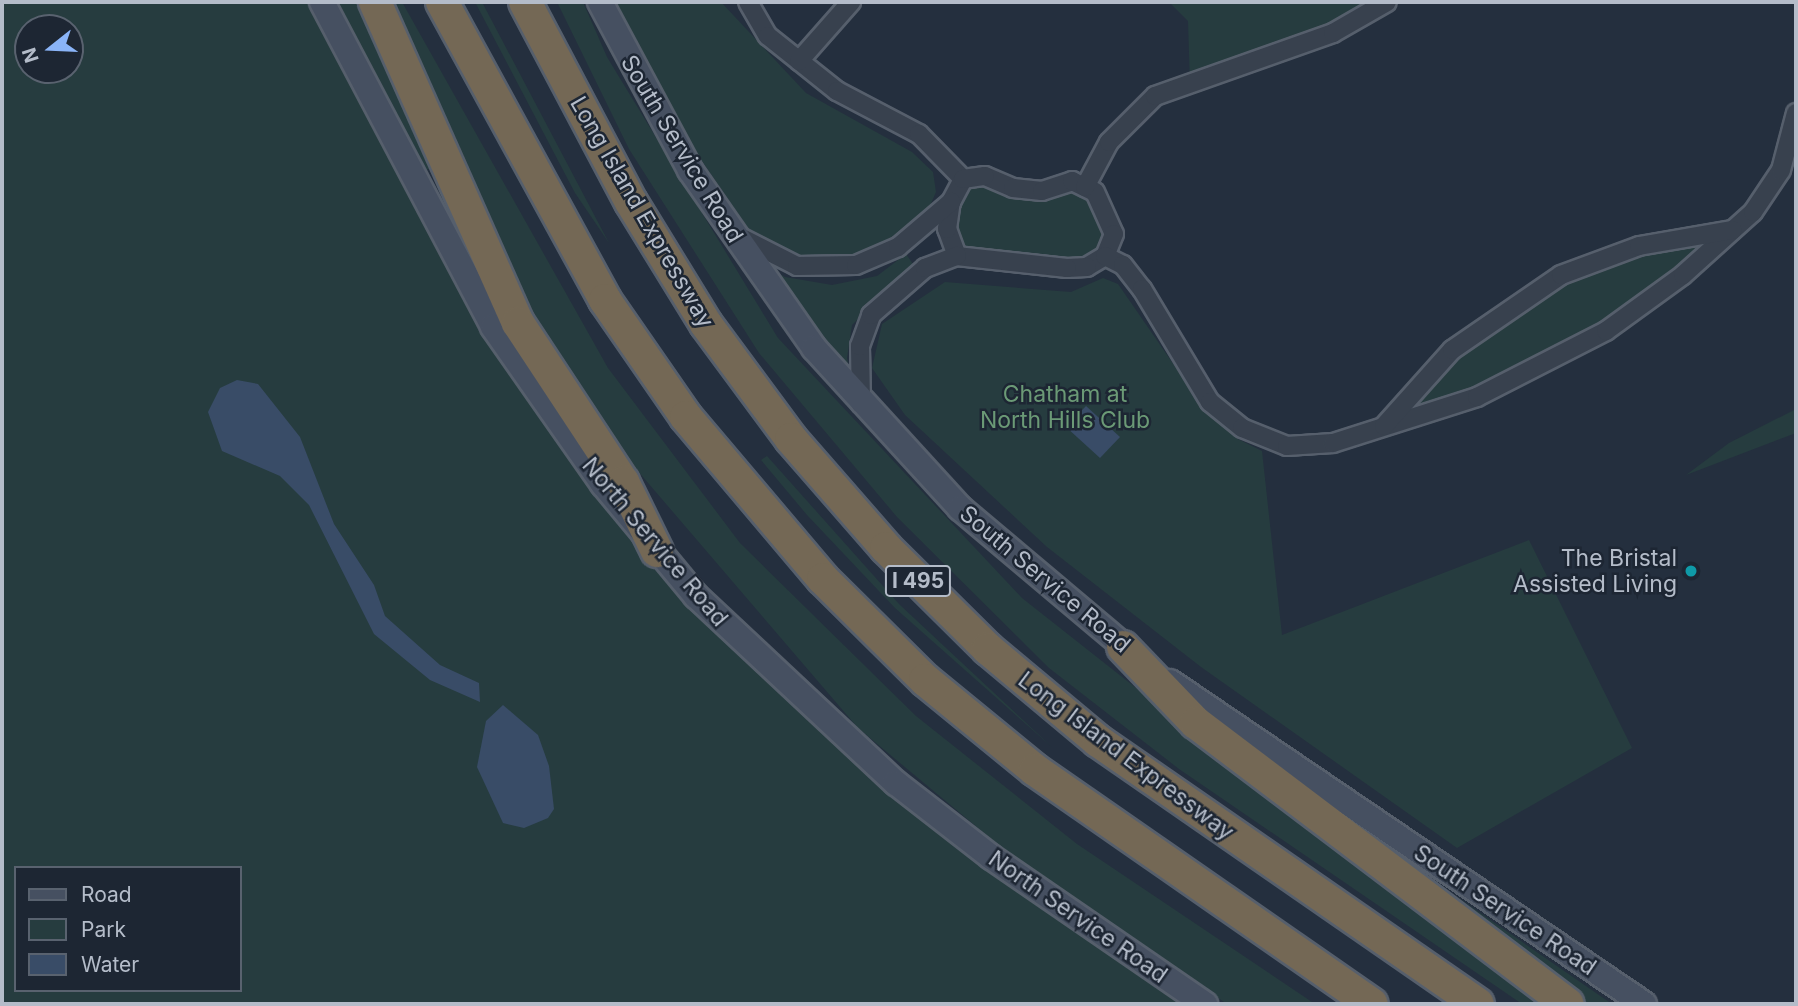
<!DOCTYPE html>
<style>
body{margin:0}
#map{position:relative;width:1798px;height:1006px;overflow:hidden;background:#242f3e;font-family:Inter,sans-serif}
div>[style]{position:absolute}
.green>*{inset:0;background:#263c3f}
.water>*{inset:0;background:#394c67}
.roads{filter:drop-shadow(2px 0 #565f6c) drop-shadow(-2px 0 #565f6c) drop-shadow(0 2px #565f6c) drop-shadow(0 -2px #565f6c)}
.street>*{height:18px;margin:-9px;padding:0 9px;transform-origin:9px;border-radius:9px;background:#38414e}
.secondary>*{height:24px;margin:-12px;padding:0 12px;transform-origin:12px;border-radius:12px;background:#465061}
.highway>*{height:32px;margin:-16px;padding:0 16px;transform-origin:16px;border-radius:16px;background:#746855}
.dots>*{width:19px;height:19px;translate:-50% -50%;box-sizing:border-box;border:4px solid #1d2633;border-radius:50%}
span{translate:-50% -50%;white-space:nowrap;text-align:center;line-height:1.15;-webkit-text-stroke:5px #1d2633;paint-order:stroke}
.shield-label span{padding:2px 5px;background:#1d2633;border:2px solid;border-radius:5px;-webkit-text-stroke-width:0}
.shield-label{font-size:21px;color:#b4bcc9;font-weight:700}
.street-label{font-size:23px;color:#b4bcc9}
.park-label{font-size:23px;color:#6b9a76}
.poi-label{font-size:23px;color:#b4bcc9}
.right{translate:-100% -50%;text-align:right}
.frame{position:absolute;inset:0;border:4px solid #b4bcc9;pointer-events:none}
.legend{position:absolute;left:14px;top:866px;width:228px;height:126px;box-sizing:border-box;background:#1d2633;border:2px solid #59626f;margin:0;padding:9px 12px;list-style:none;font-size:21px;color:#b4bcc9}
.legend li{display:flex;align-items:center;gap:14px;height:35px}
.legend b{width:35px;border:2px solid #59626f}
.north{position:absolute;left:14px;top:14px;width:70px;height:70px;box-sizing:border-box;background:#1d2633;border:2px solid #59626f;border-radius:50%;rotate:252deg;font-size:19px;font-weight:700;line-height:28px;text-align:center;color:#b4bcc9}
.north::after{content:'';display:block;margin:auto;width:24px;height:32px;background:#8ab4f8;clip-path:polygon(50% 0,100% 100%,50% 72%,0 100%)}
</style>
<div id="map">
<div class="green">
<i style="clip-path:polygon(evenodd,2px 2px,322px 2px,603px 484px,862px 753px,1205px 1004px,2px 1004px,2px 2px,28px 28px,70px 28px,70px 70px,28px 70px,28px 28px,2px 2px,16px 868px,240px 868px,240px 990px,16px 990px,16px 868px)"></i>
<i style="clip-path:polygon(338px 2px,358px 2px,431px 169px,423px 170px)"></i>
<i style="clip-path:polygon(384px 2px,402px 2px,608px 368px,740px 543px,916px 716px,1077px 844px,1315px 1004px,1227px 1004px,1014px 858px,858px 728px,565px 386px,462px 180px)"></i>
<i style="clip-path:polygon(475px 2px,482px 2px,609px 243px,575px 193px)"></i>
<i style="clip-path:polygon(557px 2px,583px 2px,607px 57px,778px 338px,1022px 598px,1344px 852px,1552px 1004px,1522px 1004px,1179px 769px,1049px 668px,897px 517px,759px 353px,629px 149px)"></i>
<i style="clip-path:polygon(612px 2px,721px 2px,806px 93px,912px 152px,933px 172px,936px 192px,926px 215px,895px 240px,841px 261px,783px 255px,755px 238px,695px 151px)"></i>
<i style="clip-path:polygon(1169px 2px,1387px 2px,1190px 85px,1188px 21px)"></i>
<i style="clip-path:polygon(963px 179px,1013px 188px,1072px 181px,1095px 192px,1114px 234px,1087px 267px,957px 256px,951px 202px)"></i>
<i style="clip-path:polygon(1733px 230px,1590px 341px,1384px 427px,1452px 350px,1577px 267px)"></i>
<i style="clip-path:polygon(906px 254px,913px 264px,852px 325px,847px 358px,852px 384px,760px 262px,785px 277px,832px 285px,877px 276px)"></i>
<i style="clip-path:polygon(1103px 278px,1118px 284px,1201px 404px,1238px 439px,1262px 451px,1282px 635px,1529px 540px,1632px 748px,1457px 848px,1201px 667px,1047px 547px,905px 415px,872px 368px,882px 324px,945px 282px,1071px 292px)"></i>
<i style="clip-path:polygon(1796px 409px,1796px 433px,1686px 475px,1729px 443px)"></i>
<i style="clip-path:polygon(767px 456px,899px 604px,1053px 748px,895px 608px,807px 515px,761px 460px)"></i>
<i style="clip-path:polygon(1447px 890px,1612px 1004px,1586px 1004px,1454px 903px)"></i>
</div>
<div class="water">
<i style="clip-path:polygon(237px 380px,258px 384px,300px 437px,334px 524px,374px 585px,385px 616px,440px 665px,479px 683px,480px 702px,430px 680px,374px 634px,309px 505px,280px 476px,222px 451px,208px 412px,220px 388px)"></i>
<i style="clip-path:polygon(1086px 406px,1120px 437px,1100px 458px,1066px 427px)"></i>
<i style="clip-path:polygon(503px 705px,538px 735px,549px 766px,554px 809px,548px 818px,524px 828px,503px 823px,477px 767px,486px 721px)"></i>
</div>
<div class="roads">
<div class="street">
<i style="left:748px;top:2px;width:39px;rotate:60deg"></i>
<i style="left:768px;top:36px;width:88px;rotate:38.6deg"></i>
<i style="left:837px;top:91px;width:93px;rotate:27.7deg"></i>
<i style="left:919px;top:134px;width:63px;rotate:45.6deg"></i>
<i style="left:799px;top:61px;width:79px;rotate:-48.6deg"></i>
<i style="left:985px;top:176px;width:30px;rotate:23deg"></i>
<i style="left:1013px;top:188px;width:29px;rotate:6deg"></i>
<i style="left:1042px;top:191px;width:32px;rotate:-18deg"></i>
<i style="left:1072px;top:181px;width:25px;rotate:26deg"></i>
<i style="left:1095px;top:192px;width:46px;rotate:65.7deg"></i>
<i style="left:1114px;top:234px;width:24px;rotate:112deg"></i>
<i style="left:1105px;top:256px;width:21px;rotate:149deg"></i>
<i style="left:1087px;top:267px;width:20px;rotate:177deg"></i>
<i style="left:1067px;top:268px;width:111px;rotate:-173.8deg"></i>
<i style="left:957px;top:256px;width:29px;rotate:-110deg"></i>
<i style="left:947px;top:229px;width:27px;rotate:-82deg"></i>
<i style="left:951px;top:202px;width:26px;rotate:-62deg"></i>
<i style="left:963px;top:179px;width:22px;rotate:-8deg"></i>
<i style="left:1085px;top:187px;width:51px;rotate:-61.9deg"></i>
<i style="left:1109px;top:142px;width:65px;rotate:-45deg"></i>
<i style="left:1155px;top:96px;width:189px;rotate:-19.5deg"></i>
<i style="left:1333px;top:33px;width:62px;rotate:-29.9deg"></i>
<i style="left:740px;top:237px;width:64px;rotate:27deg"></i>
<i style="left:797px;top:266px;width:59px;rotate:-1deg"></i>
<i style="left:856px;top:265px;width:46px;rotate:-23.2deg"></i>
<i style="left:898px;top:247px;width:70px;rotate:-40.3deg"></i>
<i style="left:1105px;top:256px;width:20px;rotate:27deg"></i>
<i style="left:1123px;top:265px;width:31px;rotate:52deg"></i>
<i style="left:1142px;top:289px;width:132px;rotate:59deg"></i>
<i style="left:1210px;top:402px;width:41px;rotate:39.1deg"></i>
<i style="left:1242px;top:428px;width:48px;rotate:21.8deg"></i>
<i style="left:1287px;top:446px;width:46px;rotate:-3.7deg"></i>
<i style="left:1333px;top:443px;width:151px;rotate:-17.7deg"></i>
<i style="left:1477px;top:397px;width:145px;rotate:-27.1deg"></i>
<i style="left:1606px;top:331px;width:95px;rotate:-36deg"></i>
<i style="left:1683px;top:275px;width:94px;rotate:-42deg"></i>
<i style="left:1753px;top:212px;width:50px;rotate:-56.3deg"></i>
<i style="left:1781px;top:170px;width:59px;rotate:-75.3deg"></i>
<i style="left:861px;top:404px;width:58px;rotate:-91deg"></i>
<i style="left:860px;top:346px;width:33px;rotate:-70deg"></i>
<i style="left:871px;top:315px;width:72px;rotate:-41deg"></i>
<i style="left:925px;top:268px;width:34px;rotate:-21deg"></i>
<i style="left:1384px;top:426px;width:102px;rotate:-48.2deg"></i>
<i style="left:1452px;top:350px;width:132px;rotate:-34.5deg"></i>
<i style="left:1561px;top:275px;width:83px;rotate:-20.4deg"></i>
<i style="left:1639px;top:246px;width:95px;rotate:-9.7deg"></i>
</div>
<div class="secondary">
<i style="left:322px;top:2px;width:367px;rotate:62.2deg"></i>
<i style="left:493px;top:327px;width:192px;rotate:55deg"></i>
<i style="left:603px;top:484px;width:146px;rotate:50.3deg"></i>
<i style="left:696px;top:596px;width:274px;rotate:43.1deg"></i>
<i style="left:896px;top:783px;width:120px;rotate:37.9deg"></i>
<i style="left:991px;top:857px;width:260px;rotate:34.5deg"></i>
<i style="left:600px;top:2px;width:191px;rotate:61.8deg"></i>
<i style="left:690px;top:170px;width:217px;rotate:55.1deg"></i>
<i style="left:814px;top:348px;width:217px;rotate:47.6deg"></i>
<i style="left:960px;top:508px;width:233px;rotate:40.1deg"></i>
<i style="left:1170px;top:682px;width:573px;rotate:34.19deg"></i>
</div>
<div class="highway">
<i style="left:375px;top:2px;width:351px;rotate:66deg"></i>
<i style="left:518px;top:323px;width:191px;rotate:56.6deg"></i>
<i style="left:623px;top:482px;width:77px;rotate:63.8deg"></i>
<i style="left:442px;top:2px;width:340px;rotate:61.3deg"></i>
<i style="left:605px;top:300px;width:142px;rotate:55.3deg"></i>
<i style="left:686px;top:417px;width:212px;rotate:49.8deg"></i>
<i style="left:823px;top:579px;width:144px;rotate:44.7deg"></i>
<i style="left:925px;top:680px;width:142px;rotate:39.3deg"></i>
<i style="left:1035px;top:770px;width:410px;rotate:34.8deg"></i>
<i style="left:525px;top:2px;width:226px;rotate:62.1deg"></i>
<i style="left:631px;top:202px;width:143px;rotate:58.4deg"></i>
<i style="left:706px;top:324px;width:143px;rotate:53.5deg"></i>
<i style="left:791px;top:439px;width:145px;rotate:48.9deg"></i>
<i style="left:886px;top:548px;width:144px;rotate:44.7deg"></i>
<i style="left:988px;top:649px;width:143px;rotate:39.9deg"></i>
<i style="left:1098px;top:741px;width:462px;rotate:34.7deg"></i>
<i style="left:1123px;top:647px;width:105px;rotate:46.2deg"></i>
<i style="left:1196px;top:723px;width:466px;rotate:37.1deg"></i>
</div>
</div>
<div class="dots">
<i style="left:1691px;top:571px;background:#0f9aa8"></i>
</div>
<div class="shield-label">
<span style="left:918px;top:581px">I 495</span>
</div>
<div class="street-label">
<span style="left:682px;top:149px;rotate:59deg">South Service Road</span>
<span style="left:642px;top:212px;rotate:60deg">Long Island Expressway</span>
<span style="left:655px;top:542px;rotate:50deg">North Service Road</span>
<span style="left:1045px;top:579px;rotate:40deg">South Service Road</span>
<span style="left:1126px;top:756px;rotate:37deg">Long Island Expressway</span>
<span style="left:1505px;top:910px;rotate:34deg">South Service Road</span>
<span style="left:1078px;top:917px;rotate:35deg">North Service Road</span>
</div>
<div class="park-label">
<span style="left:1065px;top:407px">Chatham at<br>North Hills Club</span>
</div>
<div class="poi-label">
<span class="right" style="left:1677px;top:571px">The Bristal<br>Assisted Living</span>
</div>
<div class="frame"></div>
<ul class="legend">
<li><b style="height:9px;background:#465061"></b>Road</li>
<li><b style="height:19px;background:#263c3f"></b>Park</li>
<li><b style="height:19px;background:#394c67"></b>Water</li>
</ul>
<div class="north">N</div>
</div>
